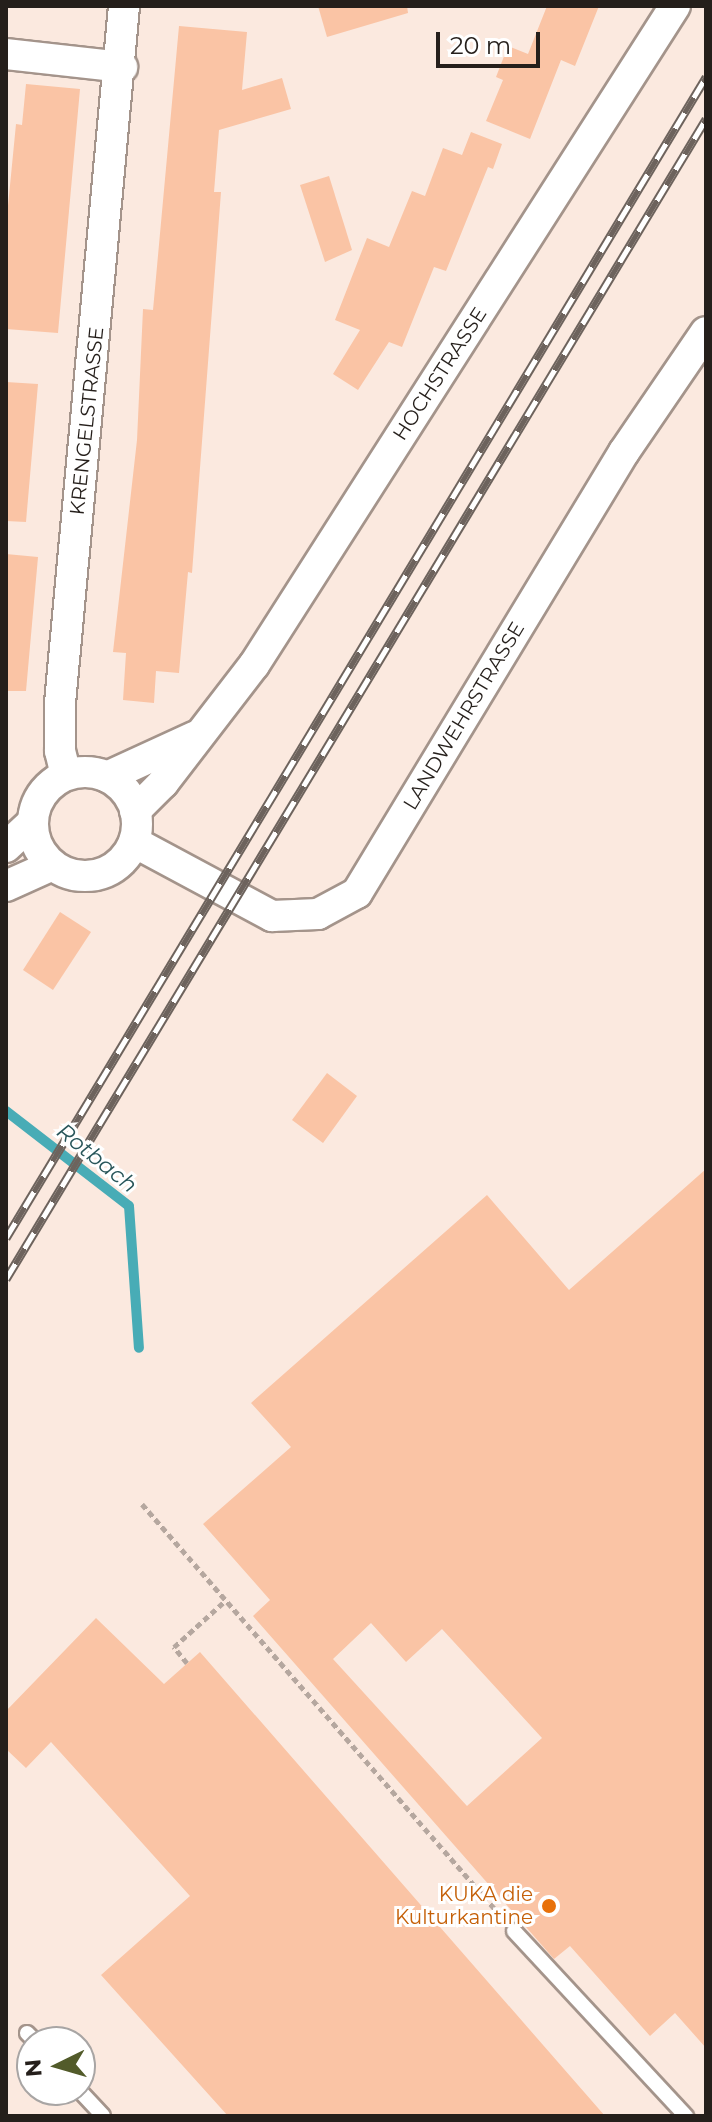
<!DOCTYPE html>
<style>
body{margin:0}
#map{position:relative;width:712px;height:2122px;overflow:hidden;background:#fbe9df;font-family:Montserrat,sans-serif}
div>[style]{position:absolute}
.stream>*{height:10px;margin:-5px;padding:0 5px;transform-origin:5px;border-radius:5px;background:#48acb6}
.building>*{inset:0;background:#fac4a5}
.path>*{height:5px;margin-top:-2.5px;transform-origin:0;background:repeating-linear-gradient(90deg,#b5a79f 0 6px,transparent 0 10px)}
.roads{filter:drop-shadow(2px 0 #a4948b) drop-shadow(-2px 0 #a4948b) drop-shadow(0 2px #a4948b) drop-shadow(0 -2px #a4948b)}
.service>*{height:14px;margin:-7px;padding:0 7px;transform-origin:7px;border-radius:7px;background:#fff}
.minor>*{height:30px;margin:-15px;padding:0 15px;transform-origin:15px;border-radius:15px;background:#fff}
.minor>.ring{margin:-15px;padding:0;box-sizing:content-box;background:none;border:30px solid #fff;border-radius:50%}
.rail>*{height:9px;margin-top:-4.5px;transform-origin:0;background:repeating-linear-gradient(90deg,#fff 0 18px,#6d635d 0 36px);box-sizing:border-box;border-block:2px solid #6d635d}
.dots>*{width:22px;height:22px;translate:-50% -50%;box-sizing:border-box;border:4px solid #fff;border-radius:50%}
span{translate:-50% -50%;white-space:nowrap;text-align:center;line-height:1.15;-webkit-text-stroke:6px #fff;paint-order:stroke}
.street-label{font-size:20px;color:#251f1b}
.food-label{font-size:20px;color:#c56008}
.right{translate:-100% -50%;text-align:right}
.water-label{font-size:22px;color:#285559;font-style:italic}
.frame{position:absolute;inset:0;border:8px solid #251f1b;pointer-events:none}
.north{position:absolute;left:16px;top:2026px;width:80px;height:80px;box-sizing:border-box;background:#fff;border:2px solid #a8a5a4;border-radius:50%;rotate:265deg;font-size:22px;font-weight:700;line-height:32px;text-align:center;color:#251f1b}
.north::after{content:'';display:block;margin:auto;width:28px;height:36px;background:#525b2a;clip-path:polygon(50% 0,100% 100%,50% 72%,0 100%)}
.scale{position:absolute;left:436px;top:32px;width:104px;height:36px;box-sizing:border-box;border:4px solid #251f1b;border-top:0;padding-left:10px;font-size:24px;line-height:28px;white-space:nowrap;color:#251f1b;-webkit-text-stroke:6px #fff;paint-order:stroke}
</style>
<div id="map">
<div class="stream">
<i style="left:6px;top:1111px;width:155px;rotate:37.7deg"></i>
<i style="left:129px;top:1206px;width:142px;rotate:86deg"></i>
</div>
<div class="building">
<i style="clip-path:polygon(318px 6px,407px 6px,408px 13px,327px 37px)"></i>
<i style="clip-path:polygon(547px 6px,599px 6px,575px 66px,561px 60px,530px 139px,486px 121px,503px 80px,496px 77px,508px 46px,528px 54px)"></i>
<i style="clip-path:polygon(179px 26px,247px 32px,242px 90px,282px 78px,291px 109px,219px 130px,214px 192px,221px 192px,192px 573px,188px 572px,179px 673px,156px 671px,154px 703px,123px 700px,126px 653px,113px 652px,137px 440px,143px 309px,153px 310px)"></i>
<i style="clip-path:polygon(26px 84px,80px 89px,58px 333px,6px 329px,7px 216px,16px 124px,22px 125px)"></i>
<i style="clip-path:polygon(471px 132px,502px 144px,493px 169px,488px 167px,446px 271px,434px 267px,402px 347px,389px 342px,358px 390px,333px 374px,360px 330px,335px 320px,367px 238px,389px 247px,412px 191px,425px 196px,443px 148px,462px 155px)"></i>
<i style="clip-path:polygon(329px 176px,352px 250px,325px 262px,300px 185px)"></i>
<i style="clip-path:polygon(6px 382px,38px 384px,26px 522px,6px 521px)"></i>
<i style="clip-path:polygon(6px 554px,38px 557px,26px 691px,6px 691px)"></i>
<i style="clip-path:polygon(60px 912px,91px 932px,53px 990px,23px 970px)"></i>
<i style="clip-path:polygon(327px 1073px,357px 1096px,323px 1143px,292px 1120px)"></i>
<i style="clip-path:polygon(evenodd,706px 1169px,706px 2048px,675px 2013px,650px 2036px,570px 1946px,554px 1959px,253px 1616px,270px 1600px,203px 1524px,291px 1447px,251px 1403px,487px 1195px,569px 1290px,706px 1169px,371px 1623px,406px 1662px,442px 1629px,542px 1738px,467px 1806px,333px 1659px,371px 1623px)"></i>
<i style="clip-path:polygon(96px 1618px,164px 1684px,200px 1652px,605px 2116px,228px 2116px,101px 1975px,190px 1896px,51px 1742px,26px 1768px,6px 1749px,6px 1711px)"></i>
</div>
<div class="path">
<i style="left:142px;top:1504px;width:545px;rotate:48.94deg"></i>
<i style="left:187px;top:1663px;width:21px;rotate:-129deg"></i>
<i style="left:174px;top:1647px;width:70px;rotate:-42.1deg"></i>
</div>
<div class="roads">
<div class="service">
<i style="left:514px;top:1931px;width:253px;rotate:47.1deg"></i>
<i style="left:27px;top:2033px;width:13px;rotate:45deg"></i>
<i style="left:79px;top:2090px;width:35px;rotate:47deg"></i>
</div>
<div class="minor">
<i style="left:6px;top:54px;width:117px;rotate:6.4deg"></i>
<i class="ring" style="left:33px;top:772px;width:74px;height:74px"></i>
<i style="left:66px;top:775px;width:25px;rotate:-104deg"></i>
<i style="left:60px;top:751px;width:48px;rotate:-90deg"></i>
<i style="left:60px;top:703px;width:700px;rotate:-84.75deg"></i>
<i style="left:107px;top:777px;width:96px;rotate:-24.7deg"></i>
<i style="left:135px;top:811px;width:40px;rotate:-45deg"></i>
<i style="left:163px;top:783px;width:149px;rotate:-52.4deg"></i>
<i style="left:254px;top:665px;width:782px;rotate:-57.43deg"></i>
<i style="left:134px;top:842px;width:157px;rotate:28.2deg"></i>
<i style="left:272px;top:916px;width:46px;rotate:-2.5deg"></i>
<i style="left:318px;top:914px;width:44px;rotate:-28.3deg"></i>
<i style="left:357px;top:893px;width:516px;rotate:-58.81deg"></i>
<i style="left:624px;top:452px;width:145px;rotate:-55.7deg"></i>
<i style="left:6px;top:847px;width:37px;rotate:-43deg"></i>
<i style="left:6px;top:886px;width:51px;rotate:-24.1deg"></i>
</div>
</div>
<div class="rail">
<i style="left:6px;top:1238px;width:1356px;rotate:-58.91deg"></i>
<i style="left:6px;top:1279px;width:1355px;rotate:-58.89deg"></i>
</div>
<div class="dots">
<i style="left:549px;top:1906px;background:#e8710a"></i>
</div>
<div class="street-label">
<span style="left:440px;top:374px;rotate:-57deg">HOCHSTRASSE</span>
<span style="left:87px;top:421px;rotate:-84deg">KRENGELSTRASSE</span>
<span style="left:464px;top:716px;rotate:-59deg">LANDWEHRSTRASSE</span>
</div>
<div class="food-label">
<span class="right" style="left:533px;top:1906px">KUKA die<br>Kulturkantine</span>
</div>
<div class="water-label">
<span style="left:97px;top:1158px;rotate:39deg">Rotbach</span>
</div>
<div class="frame"></div>
<div class="north">N</div>
<div class="scale">20 m</div>
</div>
